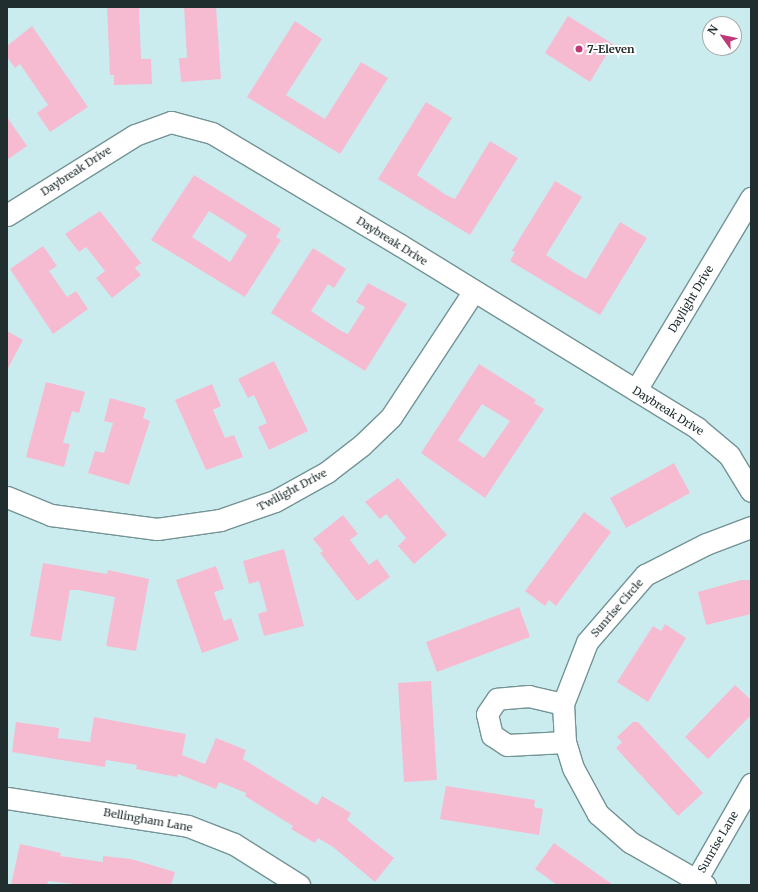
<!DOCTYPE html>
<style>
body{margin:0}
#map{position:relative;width:758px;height:892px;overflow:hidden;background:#cbecee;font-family:Merriweather,serif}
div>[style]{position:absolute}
.building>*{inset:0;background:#f7bbd1}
.roads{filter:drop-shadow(1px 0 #749395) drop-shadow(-1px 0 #749395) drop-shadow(0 1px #749395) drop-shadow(0 -1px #749395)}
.minor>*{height:21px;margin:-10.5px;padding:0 10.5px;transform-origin:10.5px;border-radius:10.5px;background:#fff}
.dots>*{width:11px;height:11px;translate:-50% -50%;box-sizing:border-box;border:2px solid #fff;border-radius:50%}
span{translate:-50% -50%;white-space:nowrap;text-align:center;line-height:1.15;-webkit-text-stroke:4px #fff;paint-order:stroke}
.poi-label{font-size:11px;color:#212e2f;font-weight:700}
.left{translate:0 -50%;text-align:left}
.street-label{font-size:11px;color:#212e2f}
.frame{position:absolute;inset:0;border:8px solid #212e2f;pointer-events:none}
.north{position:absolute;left:702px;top:16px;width:40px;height:40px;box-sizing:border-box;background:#fff;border:1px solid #a6abac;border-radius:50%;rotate:303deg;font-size:11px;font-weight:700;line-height:16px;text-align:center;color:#212e2f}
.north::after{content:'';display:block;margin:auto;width:14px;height:18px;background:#bf3878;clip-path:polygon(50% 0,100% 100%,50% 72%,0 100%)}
</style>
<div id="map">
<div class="building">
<i style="clip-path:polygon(107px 7px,139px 7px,141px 59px,151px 59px,152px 84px,114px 85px,114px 75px,110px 75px)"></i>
<i style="clip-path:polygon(184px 7px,216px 7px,221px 79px,181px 82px,179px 58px,187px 58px)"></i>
<i style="clip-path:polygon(568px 16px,613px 44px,590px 82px,545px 53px)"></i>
<i style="clip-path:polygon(295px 21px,322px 39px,286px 95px,325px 119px,361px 62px,388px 78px,340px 154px,247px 97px)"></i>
<i style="clip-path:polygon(32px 26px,88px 107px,50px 132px,37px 113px,48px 105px,20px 64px,15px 68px,7px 57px,7px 46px)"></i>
<i style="clip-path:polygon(426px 102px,452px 118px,417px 175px,446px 195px,455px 199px,490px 141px,518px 158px,470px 235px,378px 179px)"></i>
<i style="clip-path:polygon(7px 117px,27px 146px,7px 160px)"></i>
<i style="clip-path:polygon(evenodd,194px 175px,281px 229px,276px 237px,281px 240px,245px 297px,151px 240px,194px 175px,209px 211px,247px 235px,230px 262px,192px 237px,209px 211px)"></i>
<i style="clip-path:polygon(555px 181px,582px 197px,546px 255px,576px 274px,586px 279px,620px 222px,647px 238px,600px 315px,510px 261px,515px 252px,512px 251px)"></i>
<i style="clip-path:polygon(100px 211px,141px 263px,135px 268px,141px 275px,112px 298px,96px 278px,105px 271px,86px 247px,79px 252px,65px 234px)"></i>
<i style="clip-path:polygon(43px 246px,57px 266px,49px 271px,67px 297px,76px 291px,88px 309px,53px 334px,10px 269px)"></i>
<i style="clip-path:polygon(313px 248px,346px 269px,334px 288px,328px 284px,311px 311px,341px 331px,348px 334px,365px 307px,356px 302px,368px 283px,407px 304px,365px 371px,271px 313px)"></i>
<i style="clip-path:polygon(7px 331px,23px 340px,7px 370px)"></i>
<i style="clip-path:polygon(274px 361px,308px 431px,269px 450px,258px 427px,267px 423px,254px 395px,248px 398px,238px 379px)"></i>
<i style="clip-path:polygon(evenodd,479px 364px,536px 400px,534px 403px,544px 409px,485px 498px,421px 453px,479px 364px,482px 404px,510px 421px,484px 458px,458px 440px,482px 404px)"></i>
<i style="clip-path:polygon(46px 382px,85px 392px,79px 413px,72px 411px,63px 443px,70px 444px,64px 467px,26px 457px)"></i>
<i style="clip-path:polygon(212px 384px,221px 406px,213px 410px,225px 438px,234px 435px,243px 457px,206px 470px,175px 400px)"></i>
<i style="clip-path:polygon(110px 398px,146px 408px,143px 418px,150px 421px,129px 485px,88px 473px,95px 451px,104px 453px,113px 423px,104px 421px)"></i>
<i style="clip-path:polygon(674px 463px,690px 493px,626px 528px,610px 498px)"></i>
<i style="clip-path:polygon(398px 478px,447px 535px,414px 564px,398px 546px,406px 538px,386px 514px,380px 519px,365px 502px)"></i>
<i style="clip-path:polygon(584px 512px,611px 532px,556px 606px,549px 600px,545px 606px,525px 591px)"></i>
<i style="clip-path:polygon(343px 515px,358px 534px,350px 540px,369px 565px,377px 559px,390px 577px,357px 601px,320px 553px,323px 551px,313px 539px)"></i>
<i style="clip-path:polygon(284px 549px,304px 626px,264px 636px,258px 614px,267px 611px,259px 581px,249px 584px,243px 561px)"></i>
<i style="clip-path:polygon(43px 563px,107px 574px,108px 570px,149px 579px,136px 651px,106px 646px,115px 597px,78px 590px,70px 590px,61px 641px,30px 636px)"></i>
<i style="clip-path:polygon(216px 566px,224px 589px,214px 592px,224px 621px,231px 618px,239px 640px,202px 653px,176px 580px)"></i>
<i style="clip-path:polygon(741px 580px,751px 580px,751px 614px,706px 625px,698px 592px)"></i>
<i style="clip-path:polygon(519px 607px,530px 637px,437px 672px,426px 642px)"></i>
<i style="clip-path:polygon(665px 624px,686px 638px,648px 702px,617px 682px,653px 626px,661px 631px)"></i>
<i style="clip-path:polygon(431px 681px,437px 780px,404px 782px,398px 683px)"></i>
<i style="clip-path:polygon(735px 685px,751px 700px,751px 715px,708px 759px,685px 737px)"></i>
<i style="clip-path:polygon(94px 717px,186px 734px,182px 755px,205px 764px,216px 738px,246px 750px,243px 759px,317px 805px,322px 796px,351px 813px,347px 820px,394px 858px,375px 882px,333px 847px,318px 838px,315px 843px,291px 829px,293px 826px,245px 796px,246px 793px,219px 782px,216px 789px,178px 774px,177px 777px,136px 769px,137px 765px,106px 760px,105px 767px,12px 752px,16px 722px,59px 728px,58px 738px,90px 742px)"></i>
<i style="clip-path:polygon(633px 722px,638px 722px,703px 793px,678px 816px,616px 748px,622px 742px,617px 737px)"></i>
<i style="clip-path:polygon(446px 786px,535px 800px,534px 807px,543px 809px,539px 835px,440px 819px)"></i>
<i style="clip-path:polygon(554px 843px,613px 885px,557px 885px,535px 869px)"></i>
<i style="clip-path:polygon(20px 844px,61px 853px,60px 856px,103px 862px,103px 856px,131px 859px,175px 872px,171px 885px,83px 885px,48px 881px,47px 885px,11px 885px)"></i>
</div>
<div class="roads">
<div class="minor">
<i style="left:7px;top:215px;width:151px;rotate:-32deg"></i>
<i style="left:135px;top:135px;width:38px;rotate:-20deg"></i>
<i style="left:171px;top:122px;width:42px;rotate:15deg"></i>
<i style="left:212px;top:133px;width:219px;rotate:30.8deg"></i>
<i style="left:400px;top:245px;width:349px;rotate:31.6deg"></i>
<i style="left:697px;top:428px;width:42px;rotate:40.2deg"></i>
<i style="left:729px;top:455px;width:42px;rotate:58.6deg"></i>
<i style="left:636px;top:390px;width:224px;rotate:-59.1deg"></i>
<i style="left:7px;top:497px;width:48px;rotate:22.2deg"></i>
<i style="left:51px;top:515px;width:107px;rotate:7.5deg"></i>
<i style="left:157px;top:529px;width:64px;rotate:-8.1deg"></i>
<i style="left:220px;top:520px;width:58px;rotate:-19.1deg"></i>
<i style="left:275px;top:501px;width:60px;rotate:-29.1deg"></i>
<i style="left:327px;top:472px;width:44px;rotate:-37.6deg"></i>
<i style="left:362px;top:445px;width:40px;rotate:-44deg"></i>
<i style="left:391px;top:417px;width:149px;rotate:-56.7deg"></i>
<i style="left:563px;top:704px;width:35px;rotate:-167deg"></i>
<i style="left:529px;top:696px;width:32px;rotate:175deg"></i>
<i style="left:497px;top:699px;width:18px;rotate:124deg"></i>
<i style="left:487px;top:714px;width:22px;rotate:77deg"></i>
<i style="left:492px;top:735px;width:18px;rotate:34deg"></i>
<i style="left:507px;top:745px;width:58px;rotate:-3deg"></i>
<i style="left:7px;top:798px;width:183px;rotate:8.8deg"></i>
<i style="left:188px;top:826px;width:49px;rotate:21.4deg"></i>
<i style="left:234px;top:844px;width:77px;rotate:32.2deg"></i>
<i style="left:696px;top:880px;width:111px;rotate:-60.2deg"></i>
<i style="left:705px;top:885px;width:86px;rotate:-150.2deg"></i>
<i style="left:630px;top:842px;width:43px;rotate:-138.8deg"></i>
<i style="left:598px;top:814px;width:52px;rotate:-118.5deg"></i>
<i style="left:573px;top:768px;width:27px;rotate:-107deg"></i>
<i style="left:565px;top:742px;width:38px;rotate:-93deg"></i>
<i style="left:563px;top:704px;width:66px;rotate:-68.8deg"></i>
<i style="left:587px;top:642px;width:89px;rotate:-49.1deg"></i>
<i style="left:645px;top:575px;width:68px;rotate:-26.9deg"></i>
<i style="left:706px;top:544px;width:48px;rotate:-20.7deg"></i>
</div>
</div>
<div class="dots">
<i style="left:579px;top:49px;background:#bf3878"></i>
</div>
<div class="poi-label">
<span class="left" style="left:587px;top:49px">7-Eleven</span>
</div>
<div class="street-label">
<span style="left:76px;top:171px;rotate:-33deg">Daybreak Drive</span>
<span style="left:392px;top:241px;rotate:32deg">Daybreak Drive</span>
<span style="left:691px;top:299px;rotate:-59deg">Daylight Drive</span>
<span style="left:668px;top:411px;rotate:32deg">Daybreak Drive</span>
<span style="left:292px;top:490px;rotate:-28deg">Twilight Drive</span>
<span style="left:617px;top:608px;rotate:-49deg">Sunrise Circle</span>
<span style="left:148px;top:820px;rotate:10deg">Bellingham Lane</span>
<span style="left:718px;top:842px;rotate:-60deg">Sunrise Lane</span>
</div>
<div class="frame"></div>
<div class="north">N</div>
</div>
